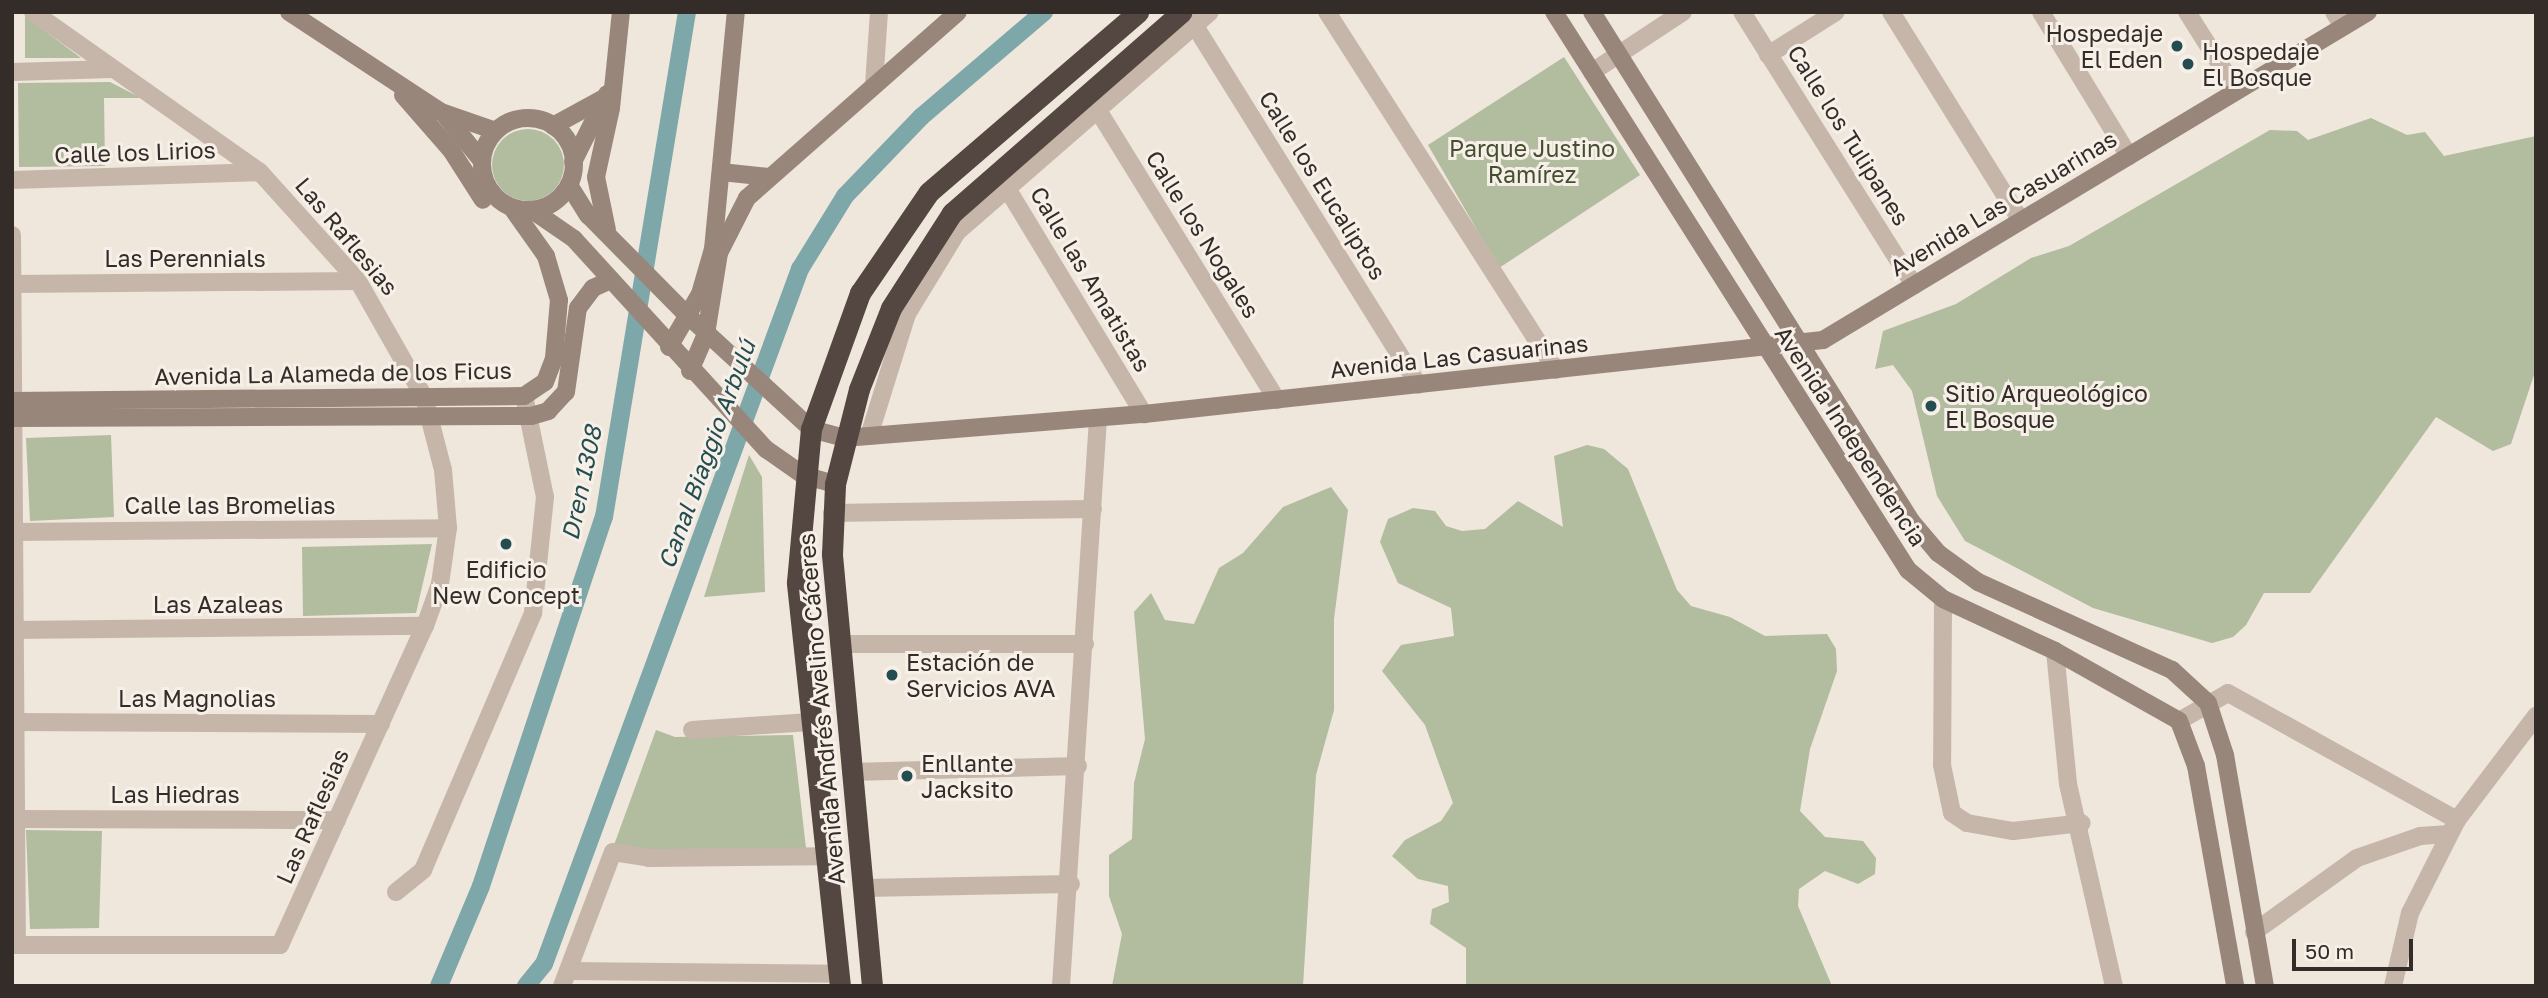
<!DOCTYPE html>
<meta charset="utf-8">
<style>
body{margin:0}
#map{position:relative;width:2548px;height:998px;overflow:hidden;background:#efe6dc;font-family:"Golos Text",sans-serif}
div>[style]{position:absolute}
.green>*{inset:0;background:#b2bc9e}
.round{border-radius:50%}
.canal>*{height:18px;margin:-9px;padding:0 9px;transform-origin:9px;border-radius:9px;background:#7ea7a9}
.street>*{height:18px;margin:-9px;padding:0 9px;transform-origin:9px;border-radius:9px;background:#c6b6a9}
.secondary>*{height:18px;margin:-9px;padding:0 9px;transform-origin:9px;border-radius:9px;background:#99867b}
.secondary>.ring{margin:-9px;padding:0;box-sizing:content-box;background:none;border:18px solid #99867b;border-radius:50%}
.highway>*{height:21px;margin:-10.5px;padding:0 10.5px;transform-origin:10.5px;border-radius:10.5px;background:#544640}
.dots>*{width:19px;height:19px;translate:-50% -50%;box-sizing:border-box;border:4px solid #f7f0e8;border-radius:50%}
span{translate:-50% -50%;white-space:nowrap;text-align:center;line-height:1.15;-webkit-text-stroke:6px #f7f0e8;paint-order:stroke}
.poi-label{font-size:23px;color:#342c28}
.right{translate:-100% -50%;text-align:right}
.left{translate:0 -50%;text-align:left}
.street-label{font-size:23px;color:#342c28}
.park-label{font-size:23px;color:#434f2f}
.water-label{font-size:24px;color:#234d50;font-style:italic}
.frame{position:absolute;inset:0;border:14px solid #342c28;pointer-events:none}
.scale{position:absolute;left:2292px;top:939px;width:121px;height:32px;box-sizing:border-box;border:4px solid #342c28;border-top:0;padding-left:9px;font-size:21px;line-height:24px;white-space:nowrap;color:#342c28;-webkit-text-stroke:5px #f7f0e8;paint-order:stroke}
</style>
<div id="map">
<div class="green">
<i style="clip-path:polygon(25px 16px,81px 58px,25px 58px)"></i>
<i style="clip-path:polygon(1564px 57px,1640px 175px,1499px 268px,1428px 145px)"></i>
<i style="clip-path:polygon(110px 82px,141px 98px,104px 98px,105px 166px,19px 167px,18px 83px)"></i>
<i style="clip-path:polygon(2371px 118px,2407px 135px,2425px 132px,2444px 156px,2536px 136px,2536px 369px,2511px 444px,2493px 451px,2436px 417px,2310px 593px,2264px 593px,2246px 625px,2233px 637px,2212px 643px,2093px 608px,1965px 541px,1937px 496px,1912px 391px,1893px 365px,1875px 369px,1883px 331px,1956px 304px,2031px 258px,2069px 246px,2270px 130px,2297px 131px,2308px 140px)"></i>
<i class="round" style="left:492px;top:129px;width:72px;height:72px"></i>
<i style="clip-path:polygon(111px 435px,114px 517px,30px 521px,26px 438px)"></i>
<i style="clip-path:polygon(1587px 445px,1604px 449px,1628px 469px,1677px 590px,1691px 606px,1730px 617px,1765px 636px,1827px 634px,1836px 649px,1837px 671px,1810px 749px,1800px 811px,1825px 837px,1863px 841px,1876px 858px,1875px 874px,1858px 884px,1825px 871px,1799px 889px,1798px 906px,1832px 986px,1466px 986px,1466px 948px,1430px 924px,1432px 909px,1449px 902px,1448px 886px,1418px 879px,1392px 856px,1405px 840px,1441px 821px,1453px 803px,1425px 725px,1382px 671px,1401px 645px,1454px 636px,1451px 608px,1398px 583px,1380px 542px,1388px 519px,1413px 508px,1435px 511px,1446px 526px,1462px 531px,1485px 529px,1518px 501px,1563px 527px,1554px 456px)"></i>
<i style="clip-path:polygon(749px 455px,762px 477px,765px 592px,704px 597px)"></i>
<i style="clip-path:polygon(1331px 487px,1348px 510px,1334px 619px,1334px 710px,1316px 775px,1303px 986px,1112px 986px,1122px 934px,1109px 896px,1109px 855px,1132px 839px,1134px 783px,1145px 739px,1134px 612px,1151px 593px,1165px 620px,1194px 624px,1219px 568px,1243px 553px,1283px 507px)"></i>
<i style="clip-path:polygon(432px 544px,416px 613px,303px 616px,302px 547px)"></i>
<i style="clip-path:polygon(656px 730px,675px 737px,793px 735px,806px 848px,670px 853px,614px 845px)"></i>
<i style="clip-path:polygon(26px 830px,102px 831px,99px 928px,30px 929px)"></i>
</div>
<div class="canal">
<i style="left:439px;top:986px;width:108px;rotate:-67.2deg"></i>
<i style="left:481px;top:886px;width:389px;rotate:-71.6deg"></i>
<i style="left:604px;top:517px;width:512px;rotate:-80.67deg"></i>
<i style="left:526px;top:986px;width:28px;rotate:-51deg"></i>
<i style="left:544px;top:964px;width:741px;rotate:-69.78deg"></i>
<i style="left:800px;top:269px;width:86px;rotate:-58.3deg"></i>
<i style="left:845px;top:196px;width:110px;rotate:-46.1deg"></i>
<i style="left:921px;top:117px;width:162px;rotate:-40.5deg"></i>
</div>
<div class="street">
<i style="left:1327px;top:12px;width:425px;rotate:57.4deg"></i>
<i style="left:1742px;top:12px;width:323px;rotate:57.8deg"></i>
<i style="left:1891px;top:12px;width:246px;rotate:58.1deg"></i>
<i style="left:2041px;top:12px;width:169px;rotate:58.6deg"></i>
<i style="left:2187px;top:12px;width:93px;rotate:57.7deg"></i>
<i style="left:2334px;top:12px;width:17px;rotate:59deg"></i>
<i style="left:1190px;top:18px;width:432px;rotate:58.1deg"></i>
<i style="left:1768px;top:55px;width:80px;rotate:-32.3deg"></i>
<i style="left:12px;top:72px;width:100px;rotate:-1.7deg"></i>
<i style="left:1592px;top:72px;width:109px;rotate:-33.4deg"></i>
<i style="left:874px;top:85px;width:73px;rotate:-86.1deg"></i>
<i style="left:1091px;top:99px;width:354px;rotate:58.3deg"></i>
<i style="left:999px;top:175px;width:280px;rotate:58.8deg"></i>
<i style="left:12px;top:180px;width:248px;rotate:-1.8deg"></i>
<i style="left:12px;top:235px;width:710px;rotate:89.6deg"></i>
<i style="left:12px;top:284px;width:346px;rotate:-0.5deg"></i>
<i style="left:869px;top:436px;width:128px;rotate:-72.7deg"></i>
<i style="left:907px;top:314px;width:96px;rotate:-58.6deg"></i>
<i style="left:957px;top:232px;width:335px;rotate:-41deg"></i>
<i style="left:832px;top:513px;width:261px;rotate:-0.9deg"></i>
<i style="left:12px;top:532px;width:436px;rotate:-0.5deg"></i>
<i style="left:1943px;top:599px;width:166px;rotate:90.3deg"></i>
<i style="left:1942px;top:765px;width:49px;rotate:78.2deg"></i>
<i style="left:1952px;top:813px;width:18px;rotate:34deg"></i>
<i style="left:1967px;top:823px;width:47px;rotate:9.9deg"></i>
<i style="left:2013px;top:831px;width:69px;rotate:-6.6deg"></i>
<i style="left:12px;top:630px;width:413px;rotate:-0.6deg"></i>
<i style="left:839px;top:644px;width:246px"></i>
<i style="left:2055px;top:651px;width:134px;rotate:84.4deg"></i>
<i style="left:2068px;top:784px;width:207px;rotate:77.2deg"></i>
<i style="left:2179px;top:721px;width:56px;rotate:-29.7deg"></i>
<i style="left:2228px;top:693px;width:262px;rotate:29deg"></i>
<i style="left:12px;top:722px;width:369px;rotate:0.3deg"></i>
<i style="left:692px;top:730px;width:118px;rotate:-3.9deg"></i>
<i style="left:851px;top:772px;width:227px;rotate:-1.5deg"></i>
<i style="left:12px;top:819px;width:325px;rotate:0.2deg"></i>
<i style="left:863px;top:888px;width:208px;rotate:-1.1deg"></i>
<i style="left:396px;top:892px;width:35px;rotate:-39deg"></i>
<i style="left:423px;top:870px;width:280px;rotate:-66.8deg"></i>
<i style="left:533px;top:613px;width:117px;rotate:-84.1deg"></i>
<i style="left:545px;top:497px;width:103px;rotate:-101.7deg"></i>
<i style="left:2254px;top:932px;width:127px;rotate:-35.7deg"></i>
<i style="left:2357px;top:858px;width:67px;rotate:-19.2deg"></i>
<i style="left:2420px;top:836px;width:29px;rotate:-4deg"></i>
<i style="left:12px;top:945px;width:268px"></i>
<i style="left:280px;top:945px;width:350px;rotate:-65.6deg"></i>
<i style="left:425px;top:626px;width:45px;rotate:-70.3deg"></i>
<i style="left:440px;top:584px;width:57px;rotate:-81.9deg"></i>
<i style="left:448px;top:528px;width:58px;rotate:-94.9deg"></i>
<i style="left:443px;top:470px;width:75px;rotate:-104.6deg"></i>
<i style="left:424px;top:397px;width:133px;rotate:-119.6deg"></i>
<i style="left:358px;top:281px;width:147px;rotate:-132deg"></i>
<i style="left:260px;top:172px;width:278px;rotate:-144.8deg"></i>
<i style="left:568px;top:971px;width:270px;rotate:0.6deg"></i>
<i style="left:562px;top:986px;width:143px;rotate:-69.2deg"></i>
<i style="left:613px;top:852px;width:36px;rotate:9deg"></i>
<i style="left:649px;top:858px;width:178px;rotate:-0.6deg"></i>
<i style="left:1061px;top:986px;width:569px;rotate:-86.27deg"></i>
<i style="left:2393px;top:986px;width:75px;rotate:-76.9deg"></i>
<i style="left:2410px;top:913px;width:104px;rotate:-63.2deg"></i>
<i style="left:2457px;top:820px;width:131px;rotate:-52.8deg"></i>
</div>
<div class="secondary">
<i style="left:289px;top:12px;width:182px;rotate:33.3deg"></i>
<i style="left:441px;top:112px;width:58px;rotate:19.1deg"></i>
<i style="left:1554px;top:12px;width:661px;rotate:57.61deg"></i>
<i style="left:1908px;top:570px;width:45px;rotate:39.6deg"></i>
<i style="left:1943px;top:599px;width:123px;rotate:24.9deg"></i>
<i style="left:2055px;top:651px;width:142px;rotate:29.4deg"></i>
<i style="left:2179px;top:721px;width:48px;rotate:69.3deg"></i>
<i style="left:2196px;top:766px;width:223px;rotate:79.9deg"></i>
<i style="left:1592px;top:12px;width:601px;rotate:57.92deg"></i>
<i style="left:1911px;top:521px;width:42px;rotate:49.8deg"></i>
<i style="left:1938px;top:553px;width:49px;rotate:35.9deg"></i>
<i style="left:1978px;top:582px;width:213px;rotate:24.4deg"></i>
<i style="left:2172px;top:670px;width:49px;rotate:42.5deg"></i>
<i style="left:2208px;top:703px;width:55px;rotate:71.9deg"></i>
<i style="left:2225px;top:755px;width:234px;rotate:80.2deg"></i>
<i style="left:403px;top:95px;width:73px;rotate:48.9deg"></i>
<i style="left:451px;top:150px;width:59px;rotate:57.4deg"></i>
<i style="left:444px;top:114px;width:60px;rotate:51deg"></i>
<i class="ring" style="left:482px;top:118px;width:74px;height:74px"></i>
<i style="left:553px;top:126px;width:58px;rotate:-28.8deg"></i>
<i style="left:573px;top:162px;width:76px;rotate:-63.4deg"></i>
<i style="left:721px;top:172px;width:48px;rotate:5.9deg"></i>
<i style="left:569px;top:185px;width:36px;rotate:58deg"></i>
<i style="left:588px;top:215px;width:138px;rotate:45.3deg"></i>
<i style="left:685px;top:313px;width:171px;rotate:42.6deg"></i>
<i style="left:811px;top:429px;width:34px;rotate:15deg"></i>
<i style="left:844px;top:438px;width:301px;rotate:-4.6deg"></i>
<i style="left:1144px;top:414px;width:683px;rotate:-6.22deg"></i>
<i style="left:1823px;top:340px;width:636px;rotate:-31.04deg"></i>
<i style="left:532px;top:210px;width:51px;rotate:34.6deg"></i>
<i style="left:574px;top:239px;width:285px;rotate:47.6deg"></i>
<i style="left:766px;top:449px;width:45px;rotate:35.1deg"></i>
<i style="left:803px;top:475px;width:33px;rotate:16deg"></i>
<i style="left:607px;top:230px;width:54px;rotate:-101.7deg"></i>
<i style="left:596px;top:177px;width:71px;rotate:-77.7deg"></i>
<i style="left:611px;top:108px;width:97px;rotate:-84.1deg"></i>
<i style="left:669px;top:347px;width:61px;rotate:-59.7deg"></i>
<i style="left:700px;top:294px;width:47px;rotate:-73.9deg"></i>
<i style="left:713px;top:249px;width:238px;rotate:-84.5deg"></i>
<i style="left:690px;top:371px;width:40px;rotate:-66.6deg"></i>
<i style="left:706px;top:334px;width:82px;rotate:-80.9deg"></i>
<i style="left:719px;top:253px;width:62px;rotate:-63deg"></i>
<i style="left:747px;top:198px;width:281px;rotate:-41.4deg"></i>
<i style="left:12px;top:401px;width:512px;rotate:-0.56deg"></i>
<i style="left:524px;top:396px;width:25px;rotate:-34deg"></i>
<i style="left:545px;top:382px;width:26px;rotate:-69deg"></i>
<i style="left:554px;top:358px;width:58px;rotate:-85.1deg"></i>
<i style="left:559px;top:300px;width:46px;rotate:-106.5deg"></i>
<i style="left:546px;top:256px;width:59px;rotate:-125.3deg"></i>
<i style="left:12px;top:418px;width:519px;rotate:-0.22deg"></i>
<i style="left:531px;top:416px;width:18px;rotate:-16deg"></i>
<i style="left:548px;top:411px;width:26px;rotate:-47deg"></i>
<i style="left:566px;top:392px;width:85px;rotate:-81.9deg"></i>
<i style="left:578px;top:308px;width:25px;rotate:-53deg"></i>
<i style="left:593px;top:288px;width:17px;rotate:-24deg"></i>
</div>
<div class="highway">
<i style="left:840px;top:986px;width:406px;rotate:-96.1deg"></i>
<i style="left:797px;top:582px;width:154px;rotate:-84.8deg"></i>
<i style="left:811px;top:429px;width:145px;rotate:-70.2deg"></i>
<i style="left:860px;top:293px;width:122px;rotate:-55.7deg"></i>
<i style="left:929px;top:192px;width:276px;rotate:-40.7deg"></i>
<i style="left:872px;top:986px;width:434px;rotate:-95.3deg"></i>
<i style="left:832px;top:554px;width:70px;rotate:-87.5deg"></i>
<i style="left:835px;top:484px;width:98px;rotate:-75.8deg"></i>
<i style="left:859px;top:389px;width:87px;rotate:-68.4deg"></i>
<i style="left:891px;top:308px;width:113px;rotate:-57.3deg"></i>
<i style="left:952px;top:213px;width:305px;rotate:-41.2deg"></i>
</div>
<div class="dots">
<i style="left:2177px;top:46px;background:#234d50"></i>
<i style="left:2188px;top:64px;background:#234d50"></i>
<i style="left:1931px;top:406px;background:#234d50"></i>
<i style="left:506px;top:544px;background:#234d50"></i>
<i style="left:892px;top:675px;background:#234d50"></i>
<i style="left:907px;top:776px;background:#234d50"></i>
</div>
<div class="poi-label">
<span class="right" style="left:2163px;top:46px">Hospedaje<br>El Eden</span>
<span class="left" style="left:2202px;top:64px">Hospedaje<br>El Bosque</span>
<span class="left" style="left:1945px;top:406px">Sitio Arqueológico<br>El Bosque</span>
<span style="left:506px;top:582px">Edificio<br>New Concept</span>
<span class="left" style="left:906px;top:675px">Estación de<br>Servicios AVA</span>
<span class="left" style="left:921px;top:776px">Enllante<br>Jacksito</span>
</div>
<div class="street-label">
<span style="left:1849px;top:135px;rotate:58deg">Calle los Tulipanes</span>
<span style="left:135px;top:152px;rotate:-2deg">Calle los Lirios</span>
<span style="left:1323px;top:185px;rotate:58deg">Calle los Eucaliptos</span>
<span style="left:2003px;top:203px;rotate:-31deg">Avenida Las Casuarinas</span>
<span style="left:1203px;top:234px;rotate:58deg">Calle los Nogales</span>
<span style="left:347px;top:236px;rotate:50deg">Las Raflesias</span>
<span style="left:185px;top:258px">Las Perennials</span>
<span style="left:1091px;top:279px;rotate:59deg">Calle las Amatistas</span>
<span style="left:1459px;top:356px;rotate:-6deg">Avenida Las Casuarinas</span>
<span style="left:333px;top:373px;rotate:-1deg">Avenida La Alameda de los Ficus</span>
<span style="left:1851px;top:436px;rotate:57deg">Avenida Independencia</span>
<span style="left:230px;top:505px">Calle las Bromelias</span>
<span style="left:218px;top:604px">Las Azaleas</span>
<span style="left:197px;top:698px">Las Magnolias</span>
<span style="left:821px;top:709px;rotate:-95deg">Avenida Andrés Avelino Cáceres</span>
<span style="left:175px;top:794px">Las Hiedras</span>
<span style="left:312px;top:816px;rotate:-66deg">Las Raflesias</span>
</div>
<div class="park-label">
<span style="left:1532px;top:161px">Parque Justino<br>Ramírez</span>
</div>
<div class="water-label">
<span style="left:706px;top:454px;rotate:-70deg">Canal Biaggio Arbulú</span>
<span style="left:581px;top:483px;rotate:-78deg">Dren 1308</span>
</div>
<div class="frame"></div>
<div class="scale">50 m</div>
</div>
